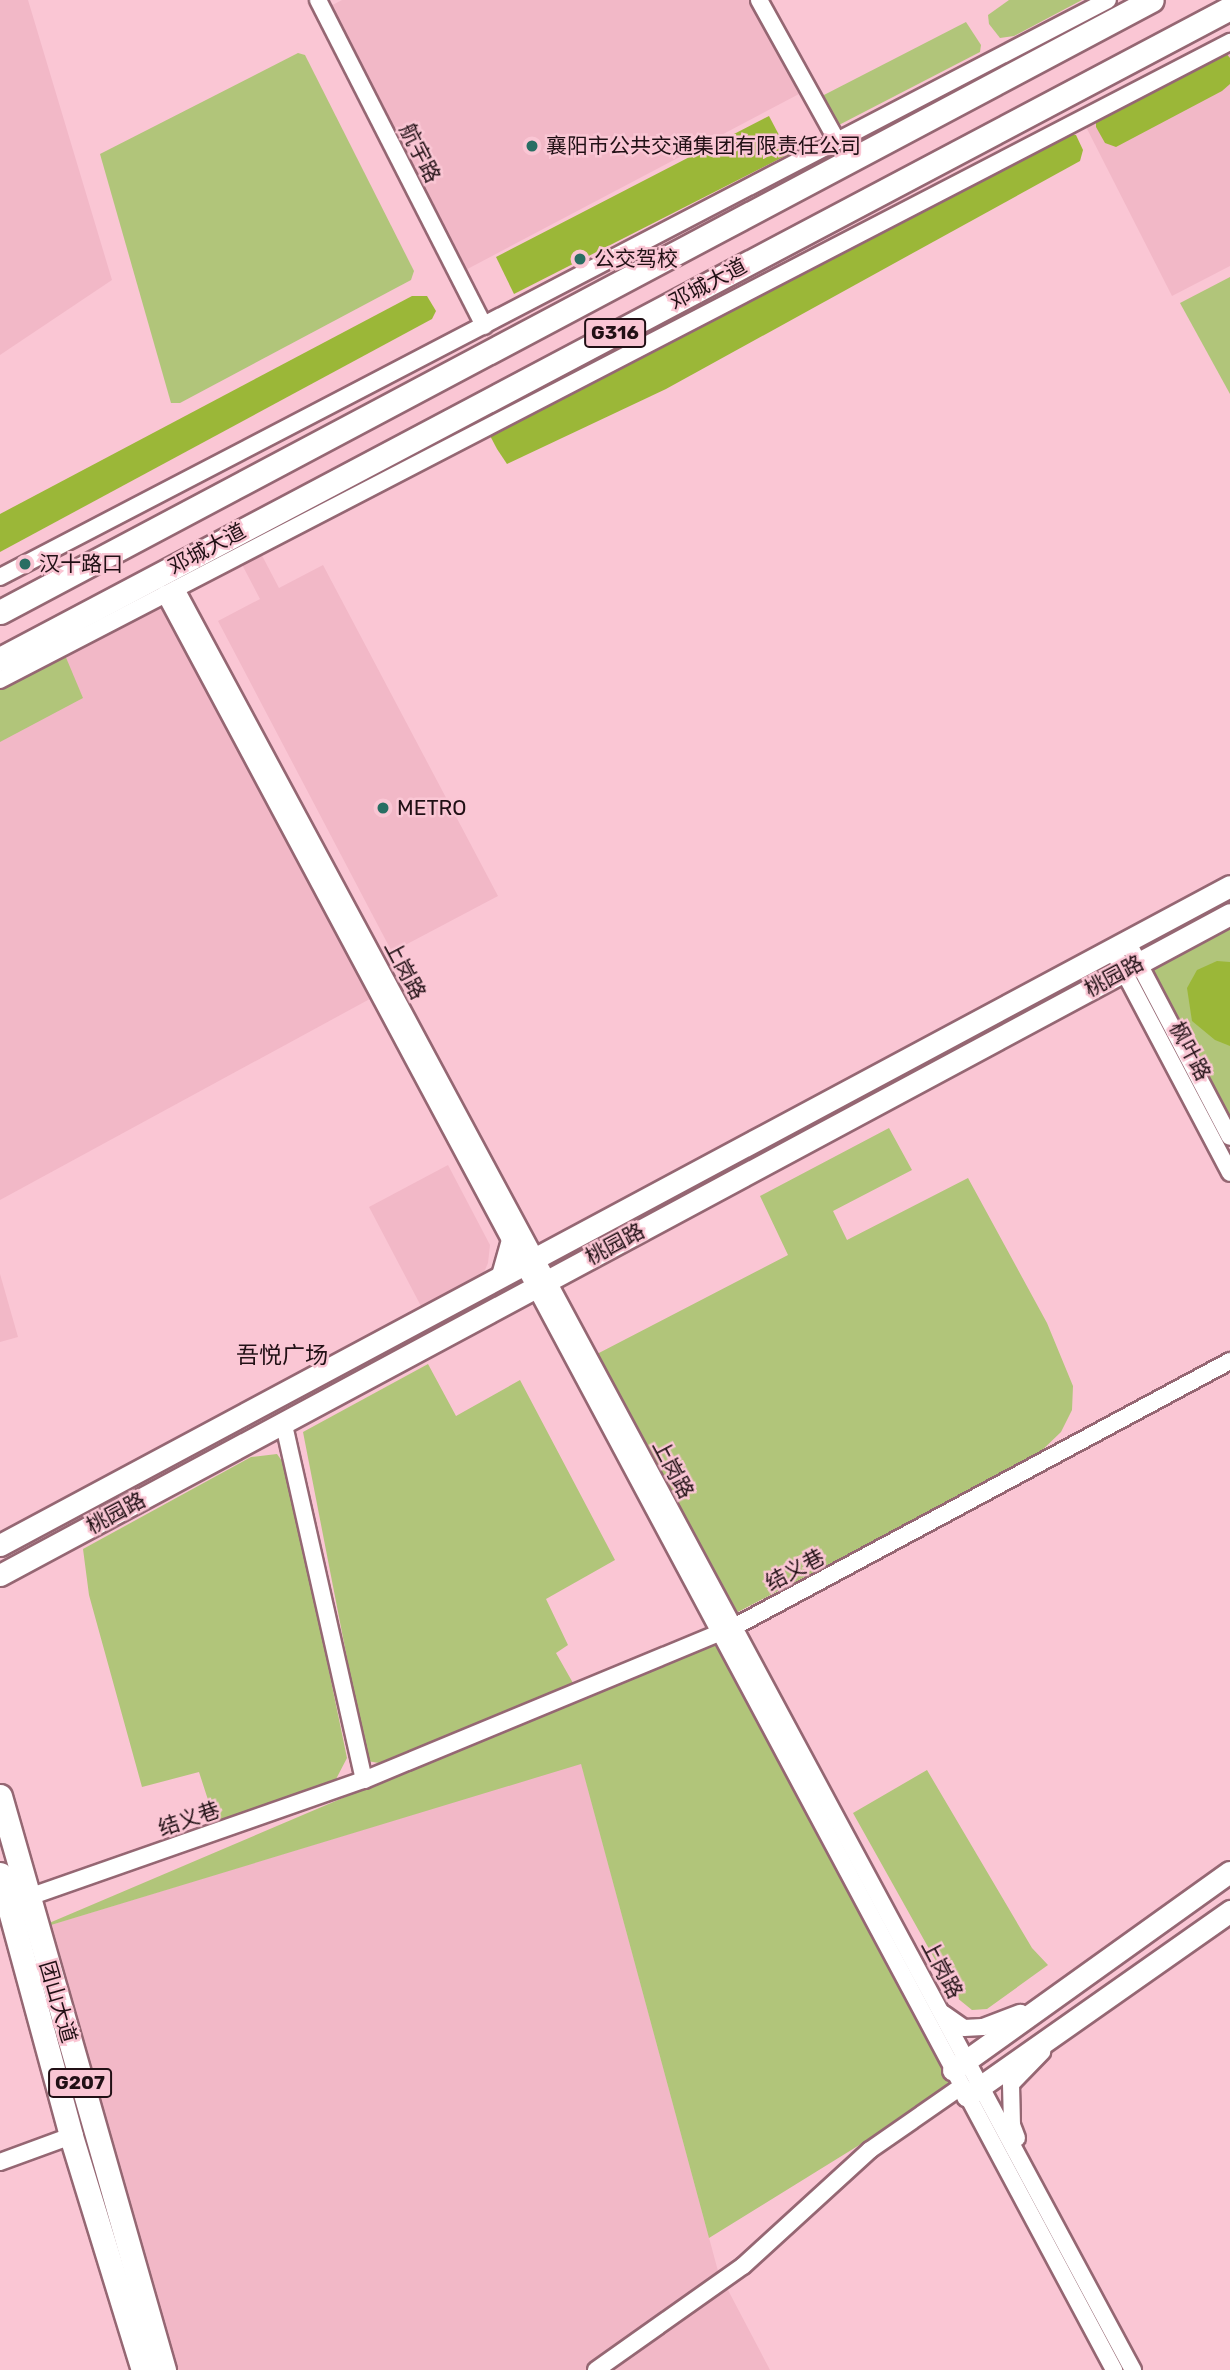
<!DOCTYPE html>
<meta charset="utf-8">
<style>
body{margin:0}
#map{position:relative;width:1230px;height:2370px;overflow:hidden;background:#fac6d4;font-family:Rubik,"Noto Sans SC",sans-serif}
div>[style]{position:absolute}
.built>*{inset:0;background:#f2b8c7}
.green>*{inset:0;background:#b1c57a}
.forest>*{inset:0;background:#9bb738}
.roads{filter:drop-shadow(2px 0 #956773) drop-shadow(-2px 0 #956773) drop-shadow(0 2px #956773) drop-shadow(0 -2px #956773)}
.minor>*{height:16px;margin:-8px;padding:0 8px;transform-origin:8px;border-radius:8px;background:#fff}
.major>*{height:21px;margin:-10.5px;padding:0 10.5px;transform-origin:10.5px;border-radius:10.5px;background:#fff}
.highway>*{height:23px;margin:-11.5px;padding:0 11.5px;transform-origin:11.5px;border-radius:11.5px;background:#fff}
.dots>*{width:19px;height:19px;translate:-50% -50%;box-sizing:border-box;border:4px solid #fac6d4;border-radius:50%}
span{translate:-50% -50%;white-space:nowrap;text-align:center;line-height:1.15;-webkit-text-stroke:5px #fac6d4;paint-order:stroke}
.shield-label span{padding:2px 5px;background:#fac6d4;border:2px solid;border-radius:5px;-webkit-text-stroke-width:0}
.shield-label{font-size:19px;color:#211015;font-weight:700}
.poi-label{font-size:21px;color:#211015}
.left{translate:0 -50%;text-align:left}
.street-label{font-size:21px;color:#211015}
.neighbourhood-label{font-size:23px;color:#211015}
</style>
<div id="map">
<div class="built">
<i style="clip-path:polygon(0 0,28px 0,112px 280px,0 355px)"></i>
<i style="clip-path:polygon(342px 0,749px 0,799px 94px,458px 274px,323px 10px)"></i>
<i style="clip-path:polygon(1230px 42px,1230px 266px,1172px 296px,1082px 119px)"></i>
<i style="clip-path:polygon(257px 546px,279px 588px,323px 565px,498px 896px,392px 952px,218px 621px,260px 599px,238px 557px)"></i>
<i style="clip-path:polygon(165px 594px,379px 994px,0 1200px,0 680px)"></i>
<i style="clip-path:polygon(448px 1165px,490px 1245px,488px 1263px,482px 1277px,422px 1308px,369px 1207px)"></i>
<i style="clip-path:polygon(0 1274px,18px 1337px,0 1342px)"></i>
<i style="clip-path:polygon(581px 1763px,718px 2271px,770px 2370px,162px 2370px,28px 1932px)"></i>
</div>
<div class="green">
<i style="clip-path:polygon(1009px 0,1082px 0,1014px 36px,1000px 38px,989px 24px,988px 15px)"></i>
<i style="clip-path:polygon(966px 22px,981px 45px,980px 52px,837px 126px,820px 102px,822px 96px)"></i>
<i style="clip-path:polygon(298px 53px,305px 55px,414px 271px,411px 280px,180px 403px,171px 403px,100px 154px)"></i>
<i style="clip-path:polygon(1230px 277px,1230px 394px,1180px 303px)"></i>
<i style="clip-path:polygon(62px 648px,83px 698px,0 742px,0 680px)"></i>
<i style="clip-path:polygon(1230px 914px,1230px 1137px,1138px 963px)"></i>
<i style="clip-path:polygon(889px 1128px,912px 1170px,833px 1211px,847px 1240px,968px 1178px,1047px 1323px,1073px 1386px,1072px 1410px,1061px 1432px,1036px 1456px,736px 1613px,597px 1354px,788px 1255px,760px 1196px)"></i>
<i style="clip-path:polygon(428px 1364px,456px 1416px,520px 1380px,615px 1560px,546px 1599px,568px 1645px,556px 1653px,573px 1683px,379px 1763px,367px 1761px,303px 1432px)"></i>
<i style="clip-path:polygon(277px 1454px,287px 1468px,347px 1758px,334px 1783px,220px 1837px,199px 1772px,142px 1787px,89px 1595px,83px 1549px,251px 1457px)"></i>
<i style="clip-path:polygon(728px 1634px,966px 2079px,709px 2238px,581px 1764px,28px 1932px)"></i>
<i style="clip-path:polygon(927px 1770px,1032px 1948px,1048px 1965px,987px 2009px,972px 2010px,956px 1997px,853px 1813px)"></i>
</div>
<div class="forest">
<i style="clip-path:polygon(1225px 52px,1230px 58px,1230px 84px,1222px 91px,1116px 147px,1105px 143px,1096px 127px,1096px 111px)"></i>
<i style="clip-path:polygon(769px 116px,789px 154px,514px 294px,496px 257px)"></i>
<i style="clip-path:polygon(1057px 131px,1076px 135px,1083px 150px,1080px 161px,666px 389px,507px 464px,497px 449px,486px 428px)"></i>
<i style="clip-path:polygon(412px 296px,427px 296px,436px 311px,432px 319px,0 552px,0 514px)"></i>
<i style="clip-path:polygon(1217px 961px,1230px 962px,1230px 1046px,1215px 1040px,1192px 1021px,1187px 988px,1197px 970px)"></i>
</div>
<div class="roads">
<div class="minor">
<i style="left:318px;top:0;width:366px;rotate:63deg"></i>
<i style="left:759px;top:0;width:161px;rotate:61deg"></i>
<i style="left:0;top:577px;width:1249px;rotate:-27.51deg"></i>
<i style="left:176px;top:589px;width:2022px;rotate:61.75deg"></i>
<i style="left:165px;top:594px;width:2014px;rotate:61.88deg"></i>
<i style="left:0;top:680px;width:1386px;rotate:-27.42deg"></i>
<i style="left:1127px;top:941px;width:221px;rotate:62.3deg"></i>
<i style="left:1112px;top:949px;width:253px;rotate:62.2deg"></i>
<i style="left:499px;top:1279px;width:41px;rotate:-74.2deg"></i>
<i style="left:364px;top:1780px;width:400px;rotate:-22.5deg"></i>
<i style="left:734px;top:1627px;width:563px;rotate:-28.2deg"></i>
<i style="left:29px;top:1897px;width:355px;rotate:-19.3deg"></i>
<i style="left:364px;top:1780px;width:367px;rotate:-102.7deg"></i>
<i style="left:944px;top:2014px;width:24px;rotate:35deg"></i>
<i style="left:964px;top:2028px;width:19px;rotate:-3deg"></i>
<i style="left:983px;top:2027px;width:40px;rotate:-21deg"></i>
<i style="left:1017px;top:2138px;width:14px;rotate:-111deg"></i>
<i style="left:1012px;top:2125px;width:41px;rotate:-91.4deg"></i>
<i style="left:1011px;top:2084px;width:45px;rotate:-45.9deg"></i>
<i style="left:0;top:2162px;width:76px;rotate:-20.1deg"></i>
<i style="left:596px;top:2370px;width:180px;rotate:-35.3deg"></i>
<i style="left:743px;top:2266px;width:172px;rotate:-42.4deg"></i>
<i style="left:870px;top:2150px;width:112px;rotate:-34.8deg"></i>
</div>
<div class="major">
<i style="left:0;top:1545px;width:1395px;rotate:-28.18deg"></i>
<i style="left:0;top:1575px;width:1396px;rotate:-28.25deg"></i>
<i style="left:953px;top:2070px;width:340px;rotate:-35.6deg"></i>
<i style="left:967px;top:2096px;width:322px;rotate:-35.1deg"></i>
</div>
<div class="highway">
<i style="left:0;top:612px;width:1304px;rotate:-27.98deg"></i>
<i style="left:0;top:659px;width:1392px;rotate:-27.89deg"></i>
<i style="left:0;top:1796px;width:597px;rotate:74.05deg"></i>
<i style="left:0;top:1874px;width:271px;rotate:74.8deg"></i>
<i style="left:71px;top:2136px;width:245px;rotate:72.9deg"></i>
</div>
</div>
<div class="dots">
<i style="left:532px;top:146px;background:#286e63"></i>
<i style="left:580px;top:259px;background:#286e63"></i>
<i style="left:25px;top:564px;background:#286e63"></i>
<i style="left:383px;top:808px;background:#286e63"></i>
</div>
<div class="shield-label">
<span style="left:615px;top:333px">G316</span>
<span style="left:80px;top:2083px">G207</span>
</div>
<div class="poi-label">
<span class="left" style="left:546px;top:146px">襄阳市公共交通集团有限责任公司</span>
<span class="left" style="left:594px;top:259px">公交驾校</span>
<span class="left" style="left:39px;top:564px">汉十路口</span>
<span class="left" style="left:397px;top:808px">METRO</span>
</div>
<div class="street-label">
<span style="left:420px;top:153px;rotate:63deg">航宇路</span>
<span style="left:708px;top:284px;rotate:-28deg">邓城大道</span>
<span style="left:207px;top:549px;rotate:-28deg">邓城大道</span>
<span style="left:405px;top:970px;rotate:62deg">上岗路</span>
<span style="left:1114px;top:976px;rotate:-28deg">桃园路</span>
<span style="left:1190px;top:1051px;rotate:62deg">枫叶路</span>
<span style="left:615px;top:1244px;rotate:-28deg">桃园路</span>
<span style="left:673px;top:1469px;rotate:62deg">上岗路</span>
<span style="left:116px;top:1513px;rotate:-28deg">桃园路</span>
<span style="left:795px;top:1570px;rotate:-28deg">结义巷</span>
<span style="left:189px;top:1819px;rotate:-19deg">结义巷</span>
<span style="left:942px;top:1969px;rotate:62deg">上岗路</span>
<span style="left:58px;top:2002px;rotate:74deg">团山大道</span>
</div>
<div class="neighbourhood-label">
<span style="left:282px;top:1355px">吾悦广场</span>
</div>
</div>
